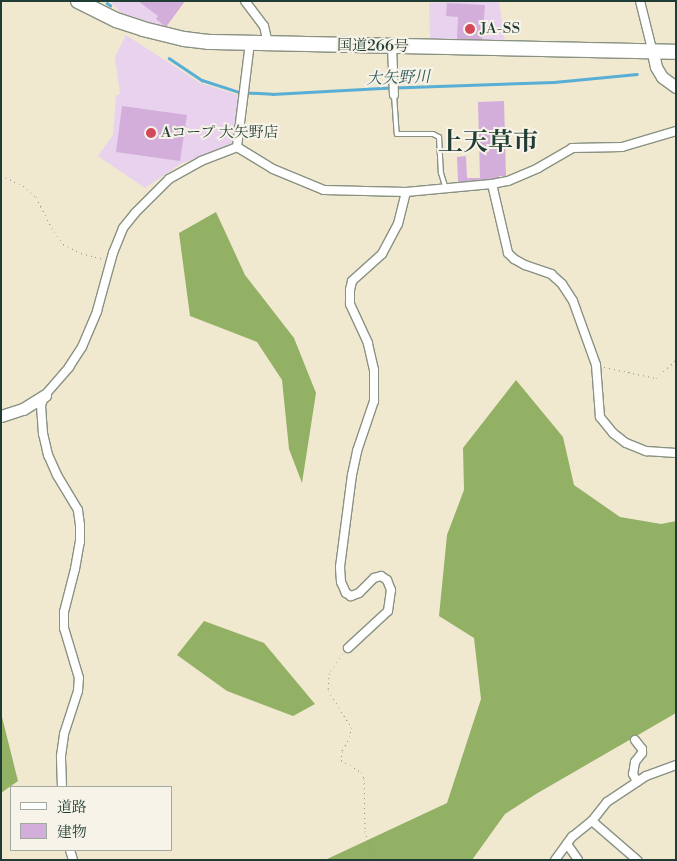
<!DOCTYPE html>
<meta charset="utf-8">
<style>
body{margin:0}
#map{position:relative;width:677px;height:861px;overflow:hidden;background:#f1e8d0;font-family:"Libre Bodoni","Noto Serif JP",serif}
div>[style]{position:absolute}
.built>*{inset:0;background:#e8d2ee}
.forest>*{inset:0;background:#92b164}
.stream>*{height:2.5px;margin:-1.25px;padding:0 1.25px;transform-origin:1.25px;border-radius:1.25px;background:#59aed5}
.building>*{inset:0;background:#d3aedb}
.path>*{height:1px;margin-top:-0.5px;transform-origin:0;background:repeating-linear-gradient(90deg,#889282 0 1px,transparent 0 5px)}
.roads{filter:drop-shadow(1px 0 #889282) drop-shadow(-1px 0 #889282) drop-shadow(0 1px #889282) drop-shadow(0 -1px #889282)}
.lane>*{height:4px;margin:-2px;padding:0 2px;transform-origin:2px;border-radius:2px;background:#fff}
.street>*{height:8px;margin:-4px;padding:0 4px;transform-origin:4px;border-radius:4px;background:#fff}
.secondary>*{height:11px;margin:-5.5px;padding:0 5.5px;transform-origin:5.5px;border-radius:5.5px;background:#fff}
.highway>*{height:14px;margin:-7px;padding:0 7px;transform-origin:7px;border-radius:7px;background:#fff}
.dots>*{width:14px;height:14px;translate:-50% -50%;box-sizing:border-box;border:2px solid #f7f3e8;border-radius:50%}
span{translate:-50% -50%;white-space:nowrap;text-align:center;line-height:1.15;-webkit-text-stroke:4px #f7f3e8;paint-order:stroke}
.poi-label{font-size:15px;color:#1f3d34}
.left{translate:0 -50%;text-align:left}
.street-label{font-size:15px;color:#1f3d34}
.water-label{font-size:16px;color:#2e595c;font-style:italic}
.town-label{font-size:25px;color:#1f3d34;font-weight:700}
.frame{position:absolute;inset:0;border:2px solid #1f3d34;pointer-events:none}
.legend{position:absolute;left:10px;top:786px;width:162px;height:65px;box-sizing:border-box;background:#f7f3e8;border:1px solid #a1aaa0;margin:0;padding:6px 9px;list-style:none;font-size:15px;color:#1f3d34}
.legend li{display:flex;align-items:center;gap:10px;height:25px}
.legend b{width:25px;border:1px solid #a1aaa0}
</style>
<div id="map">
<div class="built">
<i style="clip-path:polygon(110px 1px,185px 1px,166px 27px,121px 13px)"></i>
<i style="clip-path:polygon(488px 1px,499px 1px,505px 43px,430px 40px,429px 3px)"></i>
<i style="clip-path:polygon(126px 35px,200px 83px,238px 95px,236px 133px,232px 144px,227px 148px,182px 163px,145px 188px,98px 156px,113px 135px,116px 96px,120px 94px,115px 57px)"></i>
</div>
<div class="forest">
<i style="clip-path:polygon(216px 212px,245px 275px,294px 338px,316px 393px,302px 483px,289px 449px,282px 380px,257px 342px,190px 316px,179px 233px)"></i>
<i style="clip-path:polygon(516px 380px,563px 437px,574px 485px,620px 517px,661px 524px,676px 521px,676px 713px,536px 794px,505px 814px,472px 860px,325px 860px,447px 803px,481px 699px,474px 638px,439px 616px,447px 535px,464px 490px,463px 448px)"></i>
<i style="clip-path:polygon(204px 621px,264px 643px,315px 704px,293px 716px,227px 691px,177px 655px)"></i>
<i style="clip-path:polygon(1px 713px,18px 781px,1px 793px)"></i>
</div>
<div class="stream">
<i style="left:107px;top:3px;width:4px;rotate:34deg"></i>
<i style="left:169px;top:58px;width:40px;rotate:34deg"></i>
<i style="left:202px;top:80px;width:39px;rotate:18deg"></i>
<i style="left:239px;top:92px;width:33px;rotate:3deg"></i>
<i style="left:272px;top:94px;width:109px;rotate:-3.2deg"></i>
<i style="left:381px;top:88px;width:173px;rotate:-2deg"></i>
<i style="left:554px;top:82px;width:83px;rotate:-5.5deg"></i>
</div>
<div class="building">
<i style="clip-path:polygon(138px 1px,185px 1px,166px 27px,156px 19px,158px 16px)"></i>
<i style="clip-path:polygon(447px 3px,485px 5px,482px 41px,457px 40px,458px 17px,446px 16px)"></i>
<i style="clip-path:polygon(504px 101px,506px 176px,499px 176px,499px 181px,458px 182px,457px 157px,466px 156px,467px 178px,480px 178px,478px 102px)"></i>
<i style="clip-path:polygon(122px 106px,187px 115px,180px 161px,116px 152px)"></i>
</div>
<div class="path">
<i style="left:1px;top:175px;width:25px;rotate:27deg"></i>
<i style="left:23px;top:186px;width:17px;rotate:40deg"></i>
<i style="left:36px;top:197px;width:39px;rotate:63deg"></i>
<i style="left:54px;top:232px;width:15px;rotate:53deg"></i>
<i style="left:63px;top:244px;width:20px;rotate:27deg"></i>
<i style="left:81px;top:253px;width:24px;rotate:15deg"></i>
<i style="left:604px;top:367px;width:53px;rotate:11.9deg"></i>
<i style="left:656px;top:378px;width:27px;rotate:-42deg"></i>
<i style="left:343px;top:654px;width:24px;rotate:126deg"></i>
<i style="left:329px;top:673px;width:17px;rotate:93deg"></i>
<i style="left:328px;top:690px;width:44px;rotate:58.1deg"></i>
<i style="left:351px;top:727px;width:9px;rotate:96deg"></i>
<i style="left:350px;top:736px;width:17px;rotate:118deg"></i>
<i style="left:342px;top:751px;width:9px;rotate:96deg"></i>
<i style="left:341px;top:760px;width:23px;rotate:31deg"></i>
<i style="left:361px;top:772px;width:7px;rotate:63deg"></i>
<i style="left:364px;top:778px;width:53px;rotate:88.9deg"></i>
<i style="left:365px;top:831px;width:30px;rotate:75deg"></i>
</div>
<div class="roads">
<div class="lane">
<i style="left:394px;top:95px;width:39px;rotate:86deg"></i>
<i style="left:397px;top:134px;width:36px"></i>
<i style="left:433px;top:134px;width:7px;rotate:27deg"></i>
<i style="left:439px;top:137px;width:36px;rotate:87deg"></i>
<i style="left:441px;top:173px;width:17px;rotate:73deg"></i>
</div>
<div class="street">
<i style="left:245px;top:1px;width:31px;rotate:53deg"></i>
<i style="left:264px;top:26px;width:17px;rotate:77deg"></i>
<i style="left:640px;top:1px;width:54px;rotate:76deg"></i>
<i style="left:392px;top:46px;width:49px;rotate:87.7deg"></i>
<i style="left:237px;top:147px;width:42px;rotate:31.4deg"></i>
<i style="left:273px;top:169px;width:55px;rotate:22.4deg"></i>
<i style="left:324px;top:190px;width:82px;rotate:1.4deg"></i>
<i style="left:406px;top:192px;width:86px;rotate:-5.3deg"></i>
<i style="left:492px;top:184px;width:16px;rotate:-11deg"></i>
<i style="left:508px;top:181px;width:33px;rotate:-23deg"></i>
<i style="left:538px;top:168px;width:39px;rotate:-30deg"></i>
<i style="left:572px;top:148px;width:50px;rotate:-1.1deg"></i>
<i style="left:622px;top:147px;width:56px;rotate:-16.5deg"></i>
<i style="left:237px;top:147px;width:105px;rotate:-82.9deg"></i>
<i style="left:492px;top:184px;width:71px;rotate:76.9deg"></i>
<i style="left:508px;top:253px;width:8px;rotate:45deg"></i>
<i style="left:514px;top:259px;width:13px;rotate:29deg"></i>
<i style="left:525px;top:265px;width:28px;rotate:19deg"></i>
<i style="left:551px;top:274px;width:15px;rotate:42deg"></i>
<i style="left:562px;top:284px;width:20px;rotate:57deg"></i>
<i style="left:573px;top:301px;width:68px;rotate:70.2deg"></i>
<i style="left:596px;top:365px;width:52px;rotate:85.6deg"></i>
<i style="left:600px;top:417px;width:21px;rotate:51deg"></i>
<i style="left:613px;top:433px;width:16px;rotate:38deg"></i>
<i style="left:626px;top:443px;width:22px;rotate:22deg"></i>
<i style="left:646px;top:451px;width:30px;rotate:4deg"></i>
<i style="left:348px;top:648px;width:54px;rotate:-42.8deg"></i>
<i style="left:388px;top:611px;width:21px;rotate:-82deg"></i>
<i style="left:391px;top:590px;width:11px;rotate:-112deg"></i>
<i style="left:387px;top:580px;width:7px;rotate:-146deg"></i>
<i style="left:381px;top:576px;width:7px;rotate:164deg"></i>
<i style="left:374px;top:578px;width:21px;rotate:135deg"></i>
<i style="left:359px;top:593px;width:9px;rotate:159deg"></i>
<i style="left:351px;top:596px;width:6px;rotate:-149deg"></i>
<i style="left:346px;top:593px;width:12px;rotate:-114deg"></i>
<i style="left:341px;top:582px;width:15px;rotate:-94deg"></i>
<i style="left:340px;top:567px;width:93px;rotate:-82.6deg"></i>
<i style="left:352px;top:475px;width:25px;rotate:-78deg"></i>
<i style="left:357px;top:451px;width:53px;rotate:-71.2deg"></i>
<i style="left:374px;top:401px;width:31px;rotate:-90deg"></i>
<i style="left:374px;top:370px;width:28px;rotate:-103deg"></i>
<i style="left:368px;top:343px;width:43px;rotate:-114.8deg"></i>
<i style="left:350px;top:304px;width:14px;rotate:-90deg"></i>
<i style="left:350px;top:290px;width:9px;rotate:-77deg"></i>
<i style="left:352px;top:281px;width:40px;rotate:-42deg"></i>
<i style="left:382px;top:254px;width:34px;rotate:-62deg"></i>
<i style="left:398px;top:224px;width:33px;rotate:-76deg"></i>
<i style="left:635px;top:740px;width:11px;rotate:52deg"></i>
<i style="left:642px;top:749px;width:4px;rotate:90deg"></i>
<i style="left:642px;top:753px;width:11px;rotate:128deg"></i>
<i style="left:635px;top:762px;width:12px;rotate:99deg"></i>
<i style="left:633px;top:774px;width:9px;rotate:63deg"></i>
<i style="left:62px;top:787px;width:31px;rotate:-92deg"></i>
<i style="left:61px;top:756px;width:22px;rotate:-82deg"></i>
<i style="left:64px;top:734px;width:45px;rotate:-72deg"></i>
<i style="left:78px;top:691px;width:13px;rotate:-86deg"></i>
<i style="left:79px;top:678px;width:52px;rotate:-106.7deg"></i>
<i style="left:64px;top:628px;width:16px;rotate:-90deg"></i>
<i style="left:64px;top:612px;width:44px;rotate:-75.7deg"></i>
<i style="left:75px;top:569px;width:27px;rotate:-80deg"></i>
<i style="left:80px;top:542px;width:17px;rotate:-90deg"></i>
<i style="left:80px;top:525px;width:15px;rotate:-98deg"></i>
<i style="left:78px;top:510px;width:41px;rotate:-121deg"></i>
<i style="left:57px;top:475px;width:22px;rotate:-114deg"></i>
<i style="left:48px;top:455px;width:22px;rotate:-103deg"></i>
<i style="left:43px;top:434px;width:29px;rotate:-94deg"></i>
<i style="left:41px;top:405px;width:11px;rotate:-68deg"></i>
<i style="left:45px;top:395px;width:37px;rotate:-49deg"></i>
<i style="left:69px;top:367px;width:24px;rotate:-57deg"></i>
<i style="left:82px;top:347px;width:39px;rotate:-67deg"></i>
<i style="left:97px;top:311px;width:60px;rotate:-74.6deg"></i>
<i style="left:113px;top:253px;width:27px;rotate:-68deg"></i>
<i style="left:123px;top:228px;width:19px;rotate:-51deg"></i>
<i style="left:135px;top:213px;width:48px;rotate:-45deg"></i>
<i style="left:169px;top:179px;width:37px;rotate:-29deg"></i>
<i style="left:201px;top:161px;width:39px;rotate:-21deg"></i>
<i style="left:592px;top:821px;width:60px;rotate:40.9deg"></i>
<i style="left:567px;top:844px;width:19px;rotate:55deg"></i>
<i style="left:70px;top:850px;width:10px;rotate:73deg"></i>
<i style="left:555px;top:860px;width:29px;rotate:-54deg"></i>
<i style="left:572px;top:837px;width:26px;rotate:-39deg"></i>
<i style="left:592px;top:821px;width:24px;rotate:-52deg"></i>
<i style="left:607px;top:802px;width:47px;rotate:-33.7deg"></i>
<i style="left:646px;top:776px;width:32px;rotate:-20deg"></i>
</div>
<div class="secondary">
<i style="left:653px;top:53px;width:14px;rotate:78deg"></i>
<i style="left:656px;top:67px;width:12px;rotate:59deg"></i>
<i style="left:662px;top:77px;width:17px;rotate:36deg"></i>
<i style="left:1px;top:416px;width:23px;rotate:-18deg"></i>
<i style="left:23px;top:409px;width:26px;rotate:-32deg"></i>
</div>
<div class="highway">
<i style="left:78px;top:1px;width:42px;rotate:26.6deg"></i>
<i style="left:116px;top:20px;width:28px;rotate:18deg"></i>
<i style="left:143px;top:29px;width:42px;rotate:13.7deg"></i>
<i style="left:184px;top:39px;width:24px;rotate:7deg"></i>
<i style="left:208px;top:42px;width:468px;rotate:1.2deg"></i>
</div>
</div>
<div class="dots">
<i style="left:470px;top:29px;background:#d1495b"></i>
<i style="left:151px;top:133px;background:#d1495b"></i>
</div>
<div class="poi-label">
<span class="left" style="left:480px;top:29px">JA-SS</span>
<span class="left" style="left:161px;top:133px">Aコープ 大矢野店</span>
</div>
<div class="street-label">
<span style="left:373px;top:46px;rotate:1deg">国道266号</span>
</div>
<div class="water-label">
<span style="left:398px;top:78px;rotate:-2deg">大矢野川</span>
</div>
<div class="town-label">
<span style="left:488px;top:143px">上天草市</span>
</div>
<div class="frame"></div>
<ul class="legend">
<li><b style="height:6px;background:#fff"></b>道路</li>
<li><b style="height:14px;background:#d3aedb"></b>建物</li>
</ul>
</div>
